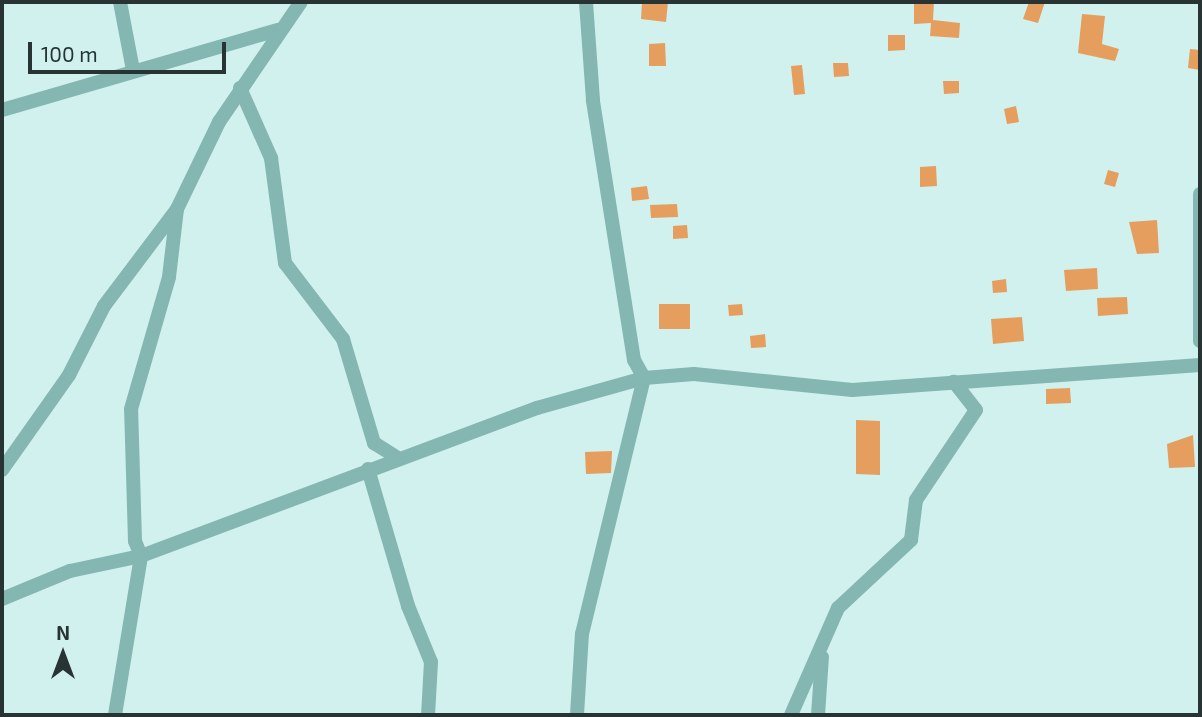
<!DOCTYPE html>
<style>
body{margin:0}
#map{position:relative;width:1202px;height:717px;overflow:hidden;background:#d1f1ee;font-family:"Exo 2",sans-serif}
div>[style]{position:absolute}
.building>*{inset:0;background:#e59e5d}
.street>*{height:14px;margin:-7px;padding:0 7px;transform-origin:7px;border-radius:7px;background:#84b6b2}
span{translate:-50% -50%;white-space:nowrap;text-align:center;line-height:1.15;-webkit-text-stroke:6px #d1f1ee;paint-order:stroke}
.frame{position:absolute;inset:0;border:4px solid #273433;pointer-events:none}
.north{position:absolute;left:28px;top:619px;width:70px;height:70px;-webkit-text-stroke:5px #d1f1ee;paint-order:stroke;rotate:0deg;font-size:19px;font-weight:700;line-height:28px;text-align:center;color:#273433}
.north::after{content:'';display:block;margin:auto;width:24px;height:32px;background:#273433;clip-path:polygon(50% 0,100% 100%,50% 72%,0 100%)}
.scale{position:absolute;left:28px;top:42px;width:198px;height:32px;box-sizing:border-box;border:4px solid #273433;border-top:0;padding-left:9px;font-size:21px;line-height:24px;white-space:nowrap;color:#273433;-webkit-text-stroke:5px #d1f1ee;paint-order:stroke}
</style>
<div id="map">
<div class="building">
<i style="clip-path:polygon(642px 2px,668px 2px,666px 22px,641px 19px)"></i>
<i style="clip-path:polygon(914px 2px,934px 2px,933px 20px,960px 23px,959px 38px,930px 36px,931px 23px,914px 24px)"></i>
<i style="clip-path:polygon(1029px 2px,1045px 2px,1038px 23px,1023px 19px)"></i>
<i style="clip-path:polygon(1082px 14px,1105px 16px,1102px 44px,1119px 49px,1115px 61px,1078px 53px)"></i>
<i style="clip-path:polygon(888px 35px,905px 35px,905px 50px,888px 51px)"></i>
<i style="clip-path:polygon(665px 43px,666px 66px,649px 66px,649px 44px)"></i>
<i style="clip-path:polygon(1190px 49px,1200px 50px,1200px 70px,1188px 68px)"></i>
<i style="clip-path:polygon(833px 63px,848px 63px,849px 76px,834px 77px)"></i>
<i style="clip-path:polygon(802px 65px,805px 94px,794px 95px,791px 66px)"></i>
<i style="clip-path:polygon(943px 81px,959px 81px,959px 93px,944px 94px)"></i>
<i style="clip-path:polygon(1016px 106px,1019px 122px,1007px 124px,1004px 109px)"></i>
<i style="clip-path:polygon(936px 166px,937px 186px,920px 187px,920px 167px)"></i>
<i style="clip-path:polygon(1108px 170px,1119px 173px,1115px 187px,1104px 184px)"></i>
<i style="clip-path:polygon(647px 186px,649px 199px,632px 201px,631px 188px)"></i>
<i style="clip-path:polygon(677px 204px,678px 217px,651px 218px,650px 205px)"></i>
<i style="clip-path:polygon(1157px 220px,1159px 253px,1137px 254px,1129px 222px)"></i>
<i style="clip-path:polygon(687px 225px,688px 238px,673px 239px,673px 226px)"></i>
<i style="clip-path:polygon(1097px 268px,1098px 289px,1066px 291px,1064px 270px)"></i>
<i style="clip-path:polygon(1006px 279px,1007px 292px,993px 293px,992px 281px)"></i>
<i style="clip-path:polygon(1127px 297px,1128px 314px,1098px 316px,1097px 298px)"></i>
<i style="clip-path:polygon(659px 304px,690px 304px,690px 329px,659px 329px)"></i>
<i style="clip-path:polygon(742px 304px,743px 315px,729px 316px,728px 305px)"></i>
<i style="clip-path:polygon(1022px 317px,1024px 341px,993px 344px,991px 319px)"></i>
<i style="clip-path:polygon(765px 334px,766px 347px,751px 348px,750px 336px)"></i>
<i style="clip-path:polygon(1070px 388px,1071px 403px,1046px 404px,1046px 389px)"></i>
<i style="clip-path:polygon(856px 420px,880px 421px,880px 475px,856px 474px)"></i>
<i style="clip-path:polygon(1193px 435px,1195px 467px,1169px 468px,1167px 444px)"></i>
<i style="clip-path:polygon(612px 451px,611px 473px,586px 474px,585px 452px)"></i>
</div>
<div class="street">
<i style="left:120px;top:2px;width:69px;rotate:79.2deg"></i>
<i style="left:240px;top:88px;width:77px;rotate:66.1deg"></i>
<i style="left:271px;top:158px;width:106px;rotate:82.4deg"></i>
<i style="left:285px;top:263px;width:96px;rotate:52.7deg"></i>
<i style="left:343px;top:339px;width:109px;rotate:73.4deg"></i>
<i style="left:374px;top:443px;width:28px;rotate:32deg"></i>
<i style="left:2px;top:110px;width:287px;rotate:-16.2deg"></i>
<i style="left:1200px;top:194px;width:147px;rotate:90deg"></i>
<i style="left:368px;top:469px;width:143px;rotate:73.7deg"></i>
<i style="left:408px;top:606px;width:61px;rotate:67.7deg"></i>
<i style="left:431px;top:662px;width:53px;rotate:93.2deg"></i>
<i style="left:2px;top:470px;width:116px;rotate:-54.8deg"></i>
<i style="left:69px;top:375px;width:77px;rotate:-63.1deg"></i>
<i style="left:104px;top:306px;width:121px;rotate:-53deg"></i>
<i style="left:177px;top:209px;width:97px;rotate:-64.2deg"></i>
<i style="left:219px;top:122px;width:145px;rotate:-55.7deg"></i>
<i style="left:2px;top:599px;width:74px;rotate:-22.4deg"></i>
<i style="left:70px;top:571px;width:73px;rotate:-11.9deg"></i>
<i style="left:141px;top:556px;width:423px;rotate:-20.5deg"></i>
<i style="left:537px;top:408px;width:111px;rotate:-15.7deg"></i>
<i style="left:644px;top:378px;width:50px;rotate:-4.6deg"></i>
<i style="left:694px;top:374px;width:159px;rotate:5.8deg"></i>
<i style="left:852px;top:390px;width:349px;rotate:-4.1deg"></i>
<i style="left:115px;top:715px;width:161px;rotate:-80.7deg"></i>
<i style="left:141px;top:556px;width:16px;rotate:-112deg"></i>
<i style="left:135px;top:541px;width:132px;rotate:-91.7deg"></i>
<i style="left:131px;top:409px;width:137px;rotate:-73.9deg"></i>
<i style="left:169px;top:277px;width:68px;rotate:-83.3deg"></i>
<i style="left:577px;top:715px;width:81px;rotate:-86.5deg"></i>
<i style="left:582px;top:634px;width:263px;rotate:-76.4deg"></i>
<i style="left:644px;top:378px;width:21px;rotate:-119deg"></i>
<i style="left:634px;top:360px;width:263px;rotate:-99deg"></i>
<i style="left:593px;top:100px;width:98px;rotate:-94.1deg"></i>
<i style="left:791px;top:715px;width:117px;rotate:-66.3deg"></i>
<i style="left:838px;top:608px;width:100px;rotate:-43deg"></i>
<i style="left:911px;top:540px;width:40px;rotate:-82.9deg"></i>
<i style="left:916px;top:500px;width:108px;rotate:-56.3deg"></i>
<i style="left:976px;top:410px;width:36px;rotate:-128deg"></i>
<i style="left:818px;top:715px;width:58px;rotate:-86.1deg"></i>
</div>
<div class="frame"></div>
<div class="north">N</div>
<div class="scale">100 m</div>
</div>
